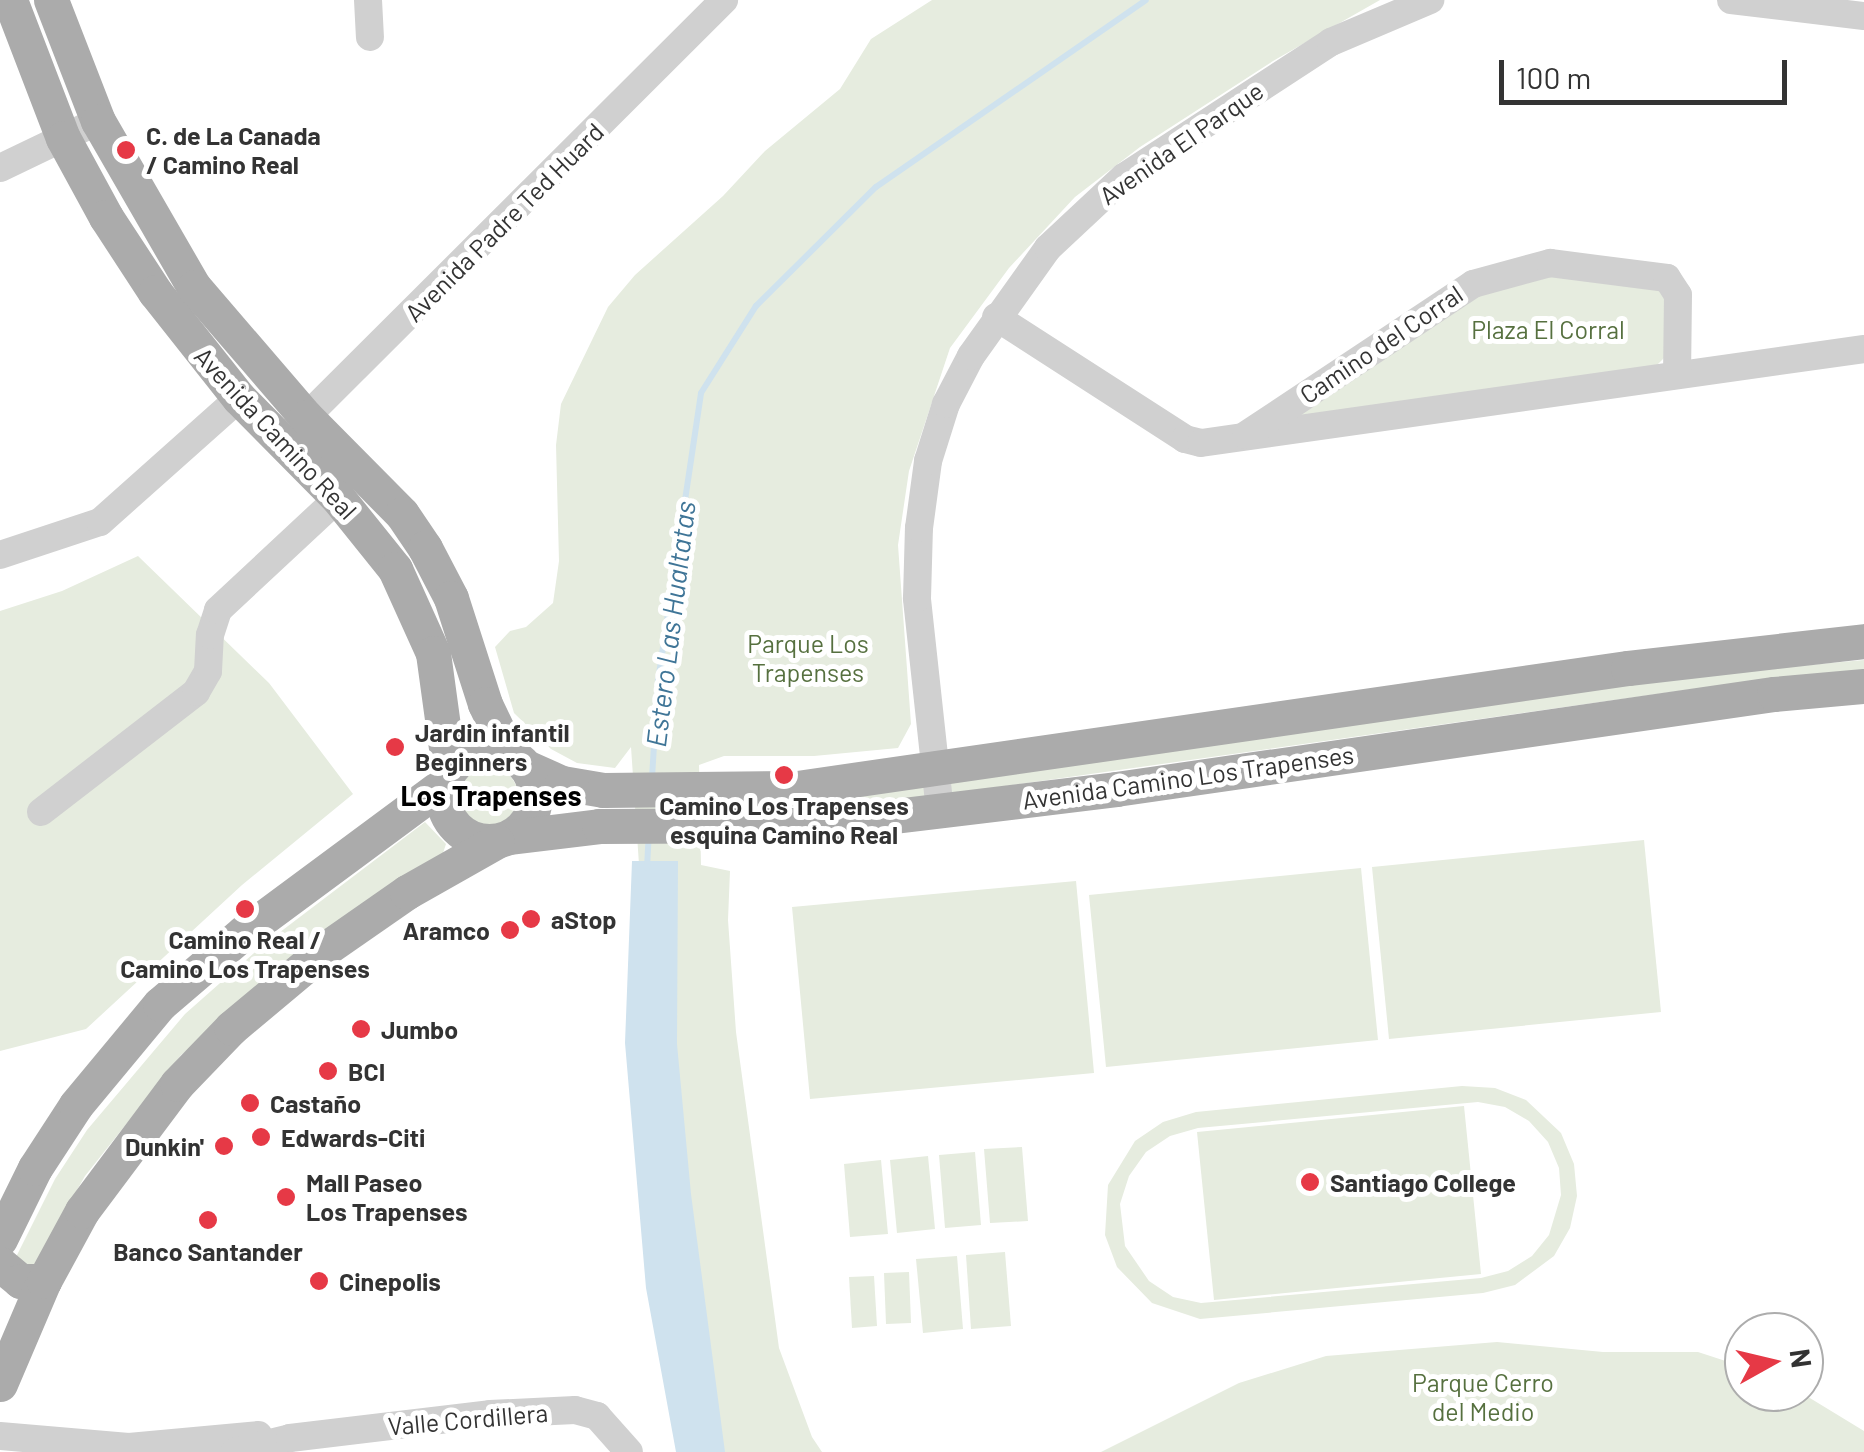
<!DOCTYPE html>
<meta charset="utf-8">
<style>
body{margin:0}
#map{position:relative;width:1864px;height:1452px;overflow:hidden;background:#fff;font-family:Barlow,sans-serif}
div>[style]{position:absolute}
.green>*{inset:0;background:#e6ecdf}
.round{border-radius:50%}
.water>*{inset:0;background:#cfe2ee}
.stream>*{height:6px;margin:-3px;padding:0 3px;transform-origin:3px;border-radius:3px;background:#cfe2ee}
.minor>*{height:28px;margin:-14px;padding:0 14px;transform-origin:14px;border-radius:14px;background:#d0d0d0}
.major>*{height:35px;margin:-17.5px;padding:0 17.5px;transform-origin:17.5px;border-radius:17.5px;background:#ababab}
.major>.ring{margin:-17.5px;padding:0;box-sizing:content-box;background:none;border:35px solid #ababab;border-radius:50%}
.dots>*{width:28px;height:28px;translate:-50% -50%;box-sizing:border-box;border:5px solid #fff;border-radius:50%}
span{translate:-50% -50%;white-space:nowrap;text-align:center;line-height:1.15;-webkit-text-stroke:10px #fff;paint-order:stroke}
.poi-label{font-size:25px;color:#333;font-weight:700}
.left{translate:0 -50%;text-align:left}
.right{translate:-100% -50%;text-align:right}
.street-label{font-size:25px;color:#333}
.park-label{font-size:25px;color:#56703f}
.water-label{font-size:28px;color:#3f7597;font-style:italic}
.neighbourhood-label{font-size:28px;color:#000;font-weight:700}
.north{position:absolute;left:1724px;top:1312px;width:100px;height:100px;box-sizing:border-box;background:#fff;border:2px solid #adadad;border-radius:50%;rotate:82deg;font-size:28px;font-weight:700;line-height:40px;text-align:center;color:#333}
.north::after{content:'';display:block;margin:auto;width:35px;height:45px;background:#e63946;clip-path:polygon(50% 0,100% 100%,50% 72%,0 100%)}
.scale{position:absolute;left:1499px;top:60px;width:288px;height:45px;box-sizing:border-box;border:5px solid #333;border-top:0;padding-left:12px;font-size:30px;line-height:35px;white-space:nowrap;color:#333;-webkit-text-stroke:8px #fff;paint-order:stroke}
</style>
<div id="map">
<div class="green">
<i style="clip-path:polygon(932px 0,1380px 0,1273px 61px,1140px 147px,1075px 197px,1009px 268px,950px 348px,909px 471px,898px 545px,911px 724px,898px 748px,814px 756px,724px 756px,699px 765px,701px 865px,730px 871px,728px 920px,736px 1032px,779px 1348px,812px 1437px,822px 1452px,701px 1452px,640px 879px,631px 747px,615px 768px,577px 763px,551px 749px,514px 713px,495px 647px,510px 631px,526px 627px,553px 603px,559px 561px,556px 445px,561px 404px,608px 307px,635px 275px,723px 196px,765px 151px,840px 89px,871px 39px)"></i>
<i style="clip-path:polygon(1541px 276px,1657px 284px,1669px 298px,1667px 355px,1653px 369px,1301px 417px,1301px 412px,1483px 291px)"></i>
<i style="clip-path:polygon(138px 556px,269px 683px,353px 794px,242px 885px,86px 1029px,0 1051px,0 611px,62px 591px)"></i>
<i style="clip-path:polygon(1864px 660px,1864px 671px,1693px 689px,907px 800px,778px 807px,1687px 676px)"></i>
<i class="round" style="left:460px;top:767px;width:58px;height:58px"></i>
<i style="clip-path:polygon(425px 822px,446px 844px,443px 853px,181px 1055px,85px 1176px,34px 1265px,13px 1263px,55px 1179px,87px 1130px,185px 1014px,263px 945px)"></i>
<i style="clip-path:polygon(1644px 840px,1661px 1012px,1389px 1039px,1372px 867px)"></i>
<i style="clip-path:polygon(1361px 868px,1378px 1040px,1106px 1067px,1089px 895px)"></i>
<i style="clip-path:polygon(1076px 881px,1094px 1073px,810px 1099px,792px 907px)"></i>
<i style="clip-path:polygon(evenodd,1462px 1086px,1495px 1088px,1526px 1100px,1561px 1133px,1574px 1164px,1577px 1196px,1570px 1228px,1554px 1256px,1515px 1285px,1483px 1293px,1200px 1319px,1152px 1303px,1117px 1267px,1105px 1235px,1108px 1185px,1135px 1141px,1163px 1122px,1196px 1112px,1462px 1086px,1478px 1102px,1505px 1107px,1529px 1121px,1548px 1142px,1559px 1168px,1561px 1195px,1549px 1235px,1532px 1256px,1508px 1271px,1481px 1278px,1201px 1303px,1173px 1297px,1149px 1281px,1125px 1246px,1120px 1204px,1129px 1176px,1146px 1152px,1170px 1136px,1198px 1128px,1478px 1102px)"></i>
<i style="clip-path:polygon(1464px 1106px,1481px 1274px,1214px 1300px,1197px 1132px)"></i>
<i style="clip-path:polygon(1022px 1147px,1028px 1221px,990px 1223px,984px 1149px)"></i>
<i style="clip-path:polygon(975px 1152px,981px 1225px,945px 1228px,939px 1155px)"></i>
<i style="clip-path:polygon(928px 1156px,935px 1229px,897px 1233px,890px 1160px)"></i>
<i style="clip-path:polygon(881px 1160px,888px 1234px,850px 1237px,844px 1164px)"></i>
<i style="clip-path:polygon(1005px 1252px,1011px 1326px,971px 1329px,966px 1255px)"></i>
<i style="clip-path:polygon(957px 1256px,963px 1329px,923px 1333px,916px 1259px)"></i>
<i style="clip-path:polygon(909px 1272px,911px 1323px,886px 1324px,884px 1273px)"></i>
<i style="clip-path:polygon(874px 1276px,877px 1326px,852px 1328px,849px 1277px)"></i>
<i style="clip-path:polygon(1497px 1342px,1603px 1352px,1698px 1352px,1744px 1367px,1744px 1392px,1800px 1392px,1864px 1431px,1864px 1452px,1101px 1452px,1239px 1383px,1326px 1356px)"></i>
</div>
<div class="water">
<i style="clip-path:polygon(632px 861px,678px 861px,677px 1044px,691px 1194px,725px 1452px,676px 1452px,646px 1288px,625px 1043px)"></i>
</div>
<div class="stream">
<i style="left:652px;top:778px;width:97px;rotate:-86.5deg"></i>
<i style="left:658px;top:681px;width:291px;rotate:-81.5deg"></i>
<i style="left:701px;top:393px;width:103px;rotate:-57.7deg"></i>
<i style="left:756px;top:306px;width:169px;rotate:-44.8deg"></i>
<i style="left:876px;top:187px;width:328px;rotate:-34.7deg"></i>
<i style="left:647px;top:868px;width:33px;rotate:-87deg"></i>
</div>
<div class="minor">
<i style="left:368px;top:0;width:37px;rotate:87deg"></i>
<i style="left:1731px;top:0;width:134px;rotate:6.9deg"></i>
<i style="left:0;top:168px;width:109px;rotate:-25.6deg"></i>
<i style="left:996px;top:317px;width:225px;rotate:32.8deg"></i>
<i style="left:1185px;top:439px;width:16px;rotate:14deg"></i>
<i style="left:1201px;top:443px;width:670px;rotate:-8.07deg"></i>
<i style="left:293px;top:430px;width:609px;rotate:-44.93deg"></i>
<i style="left:1246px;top:435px;width:273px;rotate:-33.6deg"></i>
<i style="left:1473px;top:284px;width:80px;rotate:-15.3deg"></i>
<i style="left:1550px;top:263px;width:118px;rotate:7.3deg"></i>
<i style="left:1667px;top:278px;width:20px;rotate:57deg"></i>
<i style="left:1678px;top:295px;width:80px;rotate:90.7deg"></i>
<i style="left:0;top:555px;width:105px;rotate:-18.3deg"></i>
<i style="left:100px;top:522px;width:186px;rotate:-41.7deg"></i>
<i style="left:940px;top:811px;width:214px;rotate:-96.2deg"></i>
<i style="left:917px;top:598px;width:70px;rotate:-88.4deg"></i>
<i style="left:919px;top:528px;width:68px;rotate:-82.3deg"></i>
<i style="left:928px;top:461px;width:60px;rotate:-72.5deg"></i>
<i style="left:946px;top:404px;width:54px;rotate:-62.5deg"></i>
<i style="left:971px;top:356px;width:133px;rotate:-54.5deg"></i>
<i style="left:1048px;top:248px;width:104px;rotate:-43.1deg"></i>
<i style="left:1124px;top:177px;width:247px;rotate:-33.1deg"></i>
<i style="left:1331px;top:42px;width:108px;rotate:-23deg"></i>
<i style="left:41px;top:812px;width:196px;rotate:-37.7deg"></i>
<i style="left:196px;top:692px;width:24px;rotate:-60deg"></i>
<i style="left:208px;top:671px;width:36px;rotate:-87deg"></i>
<i style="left:210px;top:635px;width:26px;rotate:-72deg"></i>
<i style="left:218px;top:610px;width:164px;rotate:-43deg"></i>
<i style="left:0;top:1436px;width:129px;rotate:4.9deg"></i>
<i style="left:129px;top:1447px;width:130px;rotate:-5.3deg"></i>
<i style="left:234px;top:1452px;width:58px;rotate:-14deg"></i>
<i style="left:290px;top:1438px;width:201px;rotate:-6.8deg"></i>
<i style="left:490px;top:1414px;width:85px;rotate:-2.7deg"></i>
<i style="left:575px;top:1410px;width:23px;rotate:15deg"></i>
<i style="left:597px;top:1416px;width:48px;rotate:48.4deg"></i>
</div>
<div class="major">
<i style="left:10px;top:0;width:148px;rotate:69deg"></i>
<i style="left:63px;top:138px;width:90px;rotate:61.4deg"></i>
<i style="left:106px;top:217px;width:90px;rotate:56.8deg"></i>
<i style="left:155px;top:292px;width:135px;rotate:51.6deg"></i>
<i style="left:239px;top:398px;width:141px;rotate:45.3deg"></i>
<i style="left:338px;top:498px;width:91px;rotate:51.2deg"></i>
<i style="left:395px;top:569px;width:92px;rotate:65.7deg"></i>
<i style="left:433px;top:653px;width:118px;rotate:82.2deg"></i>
<i style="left:51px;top:0;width:130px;rotate:68.8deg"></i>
<i style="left:98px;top:121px;width:192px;rotate:60deg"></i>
<i style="left:194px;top:287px;width:172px;rotate:49.3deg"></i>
<i style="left:306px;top:417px;width:136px;rotate:45.3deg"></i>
<i style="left:402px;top:514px;width:41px;rotate:55.9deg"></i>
<i style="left:425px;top:548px;width:56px;rotate:62.5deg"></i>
<i style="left:451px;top:598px;width:111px;rotate:72.2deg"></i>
<i style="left:485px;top:704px;width:53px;rotate:64.4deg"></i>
<i class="ring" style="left:443px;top:749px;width:57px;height:57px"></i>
<i style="left:526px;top:767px;width:39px;rotate:24deg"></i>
<i style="left:562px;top:783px;width:42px;rotate:9.7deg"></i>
<i style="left:603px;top:790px;width:194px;rotate:-0.6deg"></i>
<i style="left:797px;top:788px;width:840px;rotate:-8.22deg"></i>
<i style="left:1628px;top:668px;width:238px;rotate:-6.5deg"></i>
<i style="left:510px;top:837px;width:90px;rotate:-7deg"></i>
<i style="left:599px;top:826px;width:221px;rotate:-0.3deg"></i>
<i style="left:820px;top:825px;width:298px;rotate:-6.9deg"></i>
<i style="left:1116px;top:789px;width:665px;rotate:-8.22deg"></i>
<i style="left:1774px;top:694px;width:90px;rotate:-5.1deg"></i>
<i style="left:0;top:1239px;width:79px;rotate:-63.8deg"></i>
<i style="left:35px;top:1168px;width:75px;rotate:-56.9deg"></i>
<i style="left:76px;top:1105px;width:131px;rotate:-50.3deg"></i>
<i style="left:160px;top:1004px;width:111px;rotate:-40.6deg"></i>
<i style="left:244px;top:932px;width:249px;rotate:-36.5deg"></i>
<i style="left:0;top:1264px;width:26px;rotate:40deg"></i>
<i style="left:20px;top:1281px;width:24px"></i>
<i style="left:0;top:1384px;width:112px;rotate:-66.9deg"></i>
<i style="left:44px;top:1281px;width:80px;rotate:-61.5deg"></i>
<i style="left:82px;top:1211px;width:159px;rotate:-53.2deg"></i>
<i style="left:177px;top:1084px;width:78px;rotate:-46deg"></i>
<i style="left:231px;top:1028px;width:126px;rotate:-39.9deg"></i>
<i style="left:328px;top:947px;width:96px;rotate:-34.8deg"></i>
<i style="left:407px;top:892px;width:103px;rotate:-29.5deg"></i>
</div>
<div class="dots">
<i style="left:126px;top:150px;background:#e63946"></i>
<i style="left:395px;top:747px;background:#e63946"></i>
<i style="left:784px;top:775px;background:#e63946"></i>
<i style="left:245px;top:909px;background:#e63946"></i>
<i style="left:531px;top:919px;background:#e63946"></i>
<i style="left:510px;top:930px;background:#e63946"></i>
<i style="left:361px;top:1029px;background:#e63946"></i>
<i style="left:328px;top:1071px;background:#e63946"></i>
<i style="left:250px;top:1103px;background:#e63946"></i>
<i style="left:261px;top:1137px;background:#e63946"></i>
<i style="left:224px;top:1146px;background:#e63946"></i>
<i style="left:1310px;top:1182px;background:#e63946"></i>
<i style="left:286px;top:1197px;background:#e63946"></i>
<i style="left:208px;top:1220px;background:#e63946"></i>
<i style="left:319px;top:1281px;background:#e63946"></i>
</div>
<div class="poi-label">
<span class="left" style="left:146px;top:150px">C. de La Canada<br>/ Camino Real</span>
<span class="left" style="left:415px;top:747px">Jardin infantil<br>Beginners</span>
<span style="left:784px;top:820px">Camino Los Trapenses<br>esquina Camino Real</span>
<span class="left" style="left:551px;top:919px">aStop</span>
<span class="right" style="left:490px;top:930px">Aramco</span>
<span style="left:245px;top:954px">Camino Real /<br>Camino Los Trapenses</span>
<span class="left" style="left:381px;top:1029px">Jumbo</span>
<span class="left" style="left:348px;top:1071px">BCI</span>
<span class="left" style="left:270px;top:1103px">Castaño</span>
<span class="left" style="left:281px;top:1137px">Edwards-Citi</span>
<span class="right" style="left:204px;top:1146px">Dunkin'</span>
<span class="left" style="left:1330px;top:1182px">Santiago College</span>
<span class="left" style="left:306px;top:1197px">Mall Paseo<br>Los Trapenses</span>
<span style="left:208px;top:1251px">Banco Santander</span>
<span class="left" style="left:339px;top:1281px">Cinepolis</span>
</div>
<div class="street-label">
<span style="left:1181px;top:143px;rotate:-35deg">Avenida El Parque</span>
<span style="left:504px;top:222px;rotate:-45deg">Avenida Padre Ted Huard</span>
<span style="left:1381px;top:344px;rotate:-34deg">Camino del Corral</span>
<span style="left:276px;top:433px;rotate:47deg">Avenida Camino Real</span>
<span style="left:1188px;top:777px;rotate:-8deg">Avenida Camino Los Trapenses</span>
<span style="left:468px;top:1419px;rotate:-5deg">Valle Cordillera</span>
</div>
<div class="park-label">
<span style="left:1548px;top:329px">Plaza El Corral</span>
<span style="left:808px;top:658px">Parque Los<br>Trapenses</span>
<span style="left:1483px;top:1397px">Parque Cerro<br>del Medio</span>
</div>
<div class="water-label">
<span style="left:670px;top:624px;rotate:-83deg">Estero Las Hualtatas</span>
</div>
<div class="neighbourhood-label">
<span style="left:491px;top:795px">Los Trapenses</span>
</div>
<div class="north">N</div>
<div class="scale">100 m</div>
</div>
